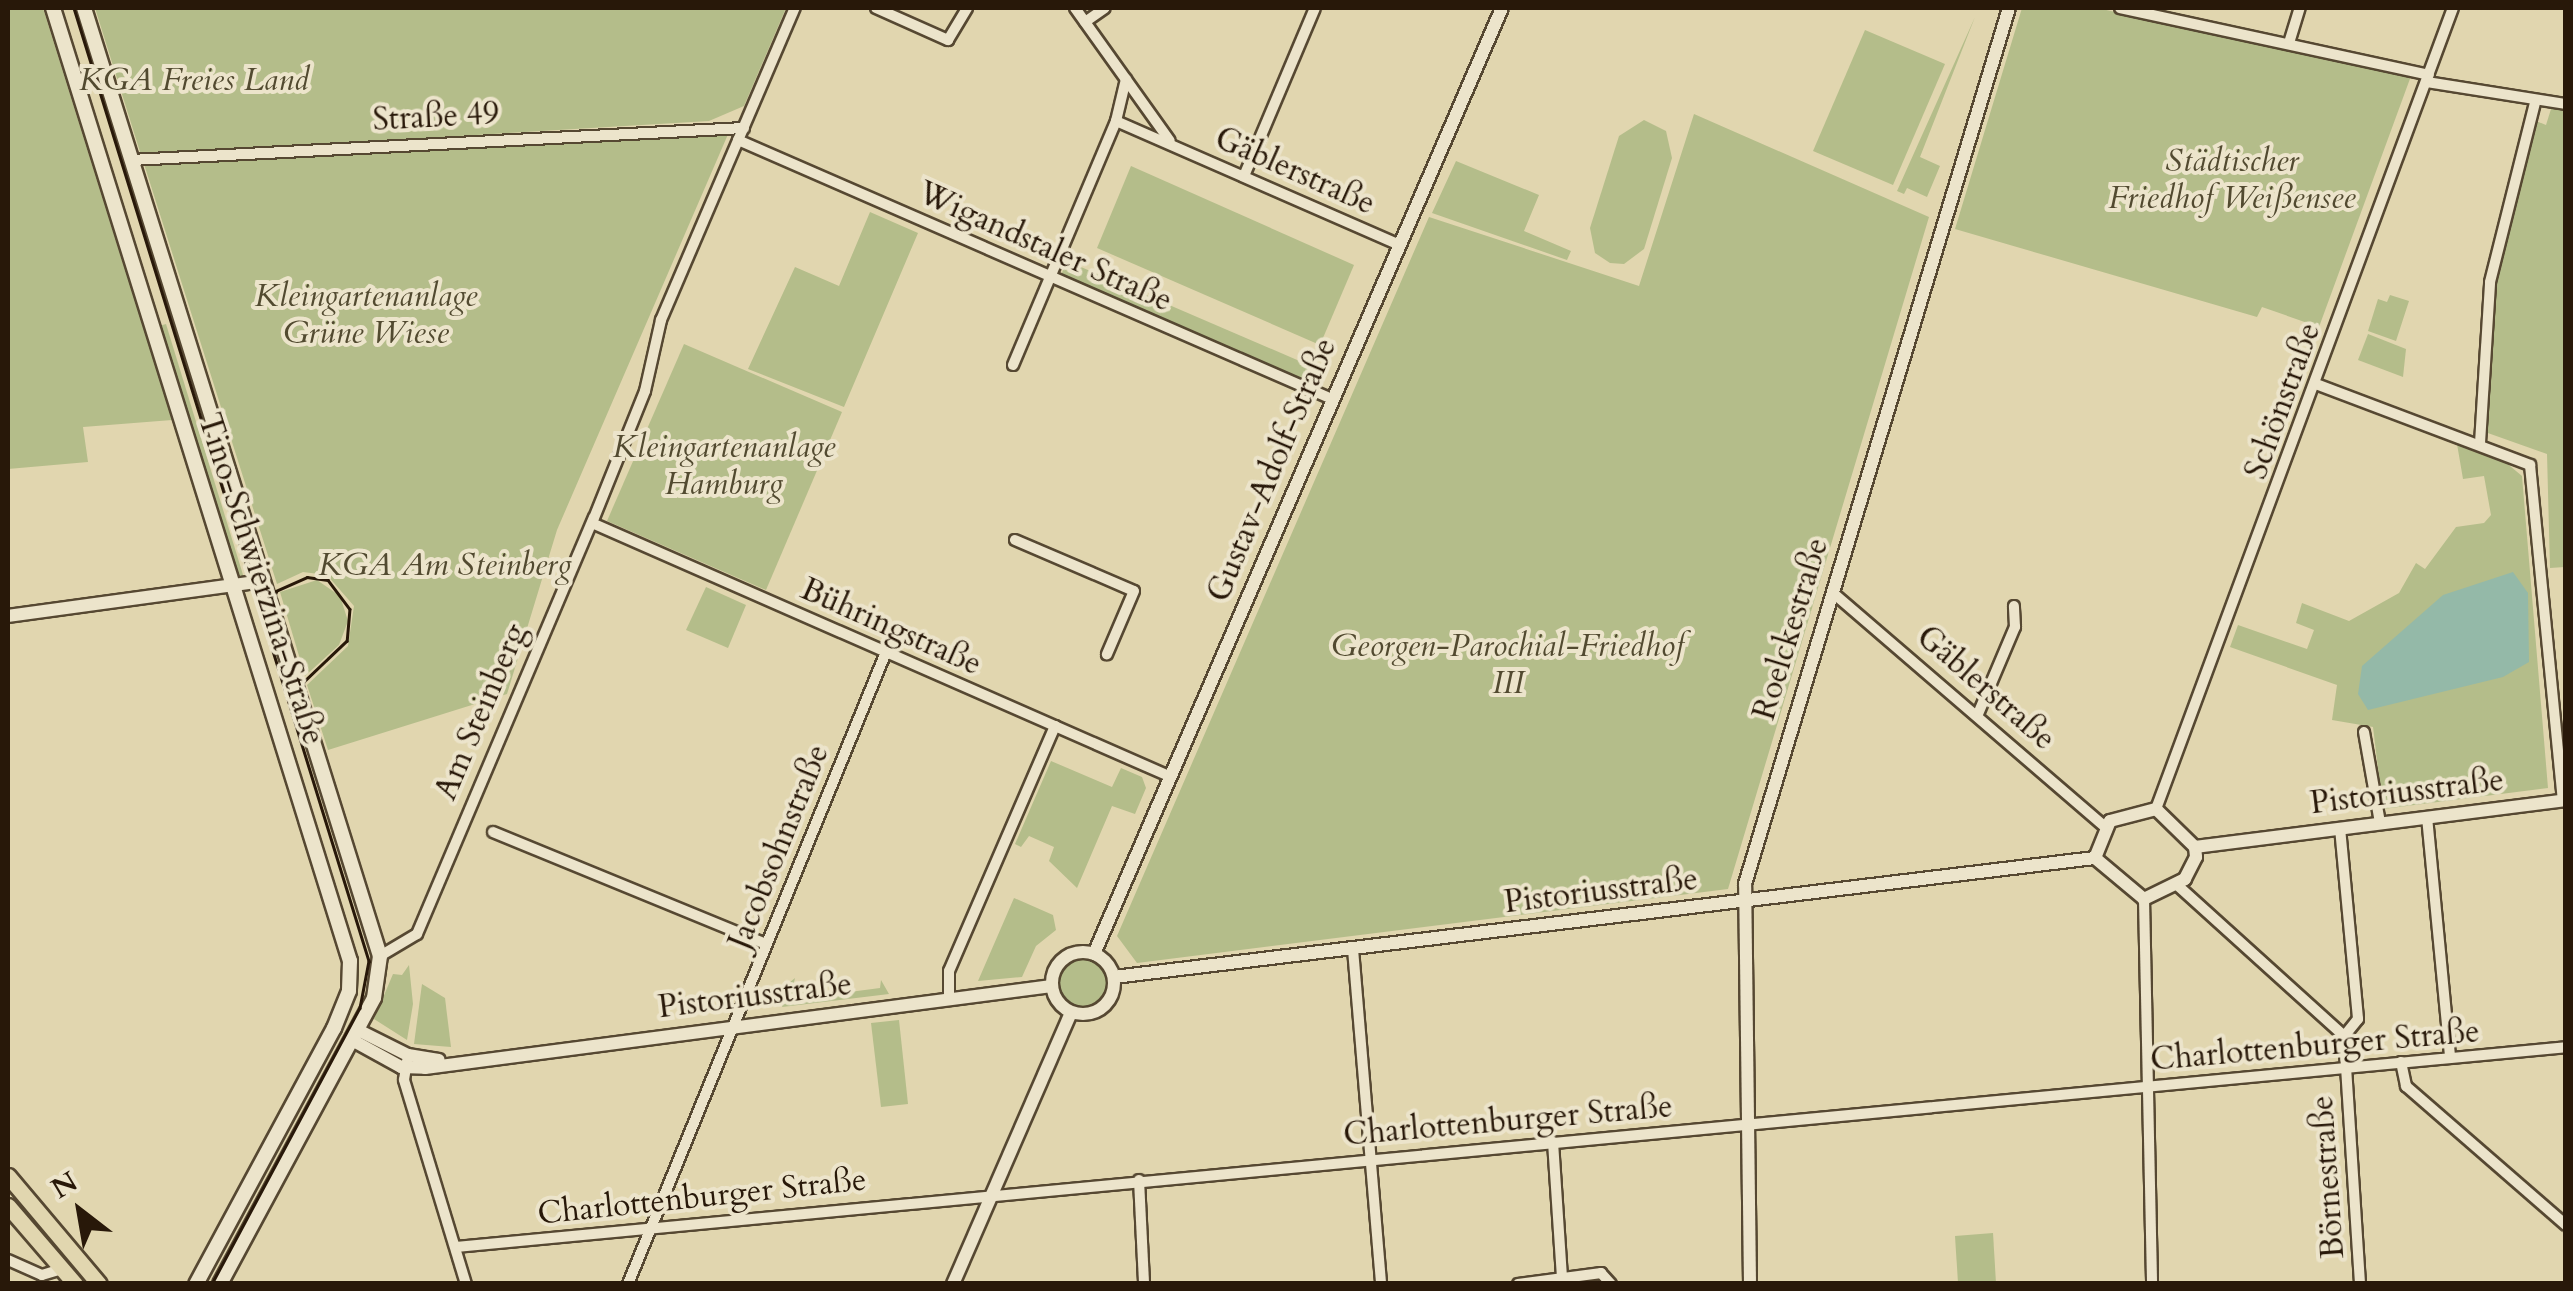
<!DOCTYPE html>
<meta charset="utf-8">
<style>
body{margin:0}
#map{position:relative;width:2573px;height:1291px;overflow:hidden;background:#e1d6af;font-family:Cardo,serif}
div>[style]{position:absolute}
.green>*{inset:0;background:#b4bd8a}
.round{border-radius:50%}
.water>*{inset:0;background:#94b9a8}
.roads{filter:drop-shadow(2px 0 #564832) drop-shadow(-2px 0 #564832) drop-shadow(0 2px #564832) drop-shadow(0 -2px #564832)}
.minor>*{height:10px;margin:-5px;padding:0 5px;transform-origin:5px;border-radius:5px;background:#ece4cb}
.tertiary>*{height:12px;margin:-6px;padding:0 6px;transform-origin:6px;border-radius:6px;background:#ece4cb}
.tertiary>.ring{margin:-6px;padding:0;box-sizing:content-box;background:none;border:12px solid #ece4cb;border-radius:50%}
.secondary>*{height:14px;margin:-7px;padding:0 7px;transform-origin:7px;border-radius:7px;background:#ece4cb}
.primary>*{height:15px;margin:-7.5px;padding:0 7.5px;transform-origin:7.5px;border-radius:7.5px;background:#e1d6af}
.tram>*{height:2.5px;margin:-1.25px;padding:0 1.25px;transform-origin:1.25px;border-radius:1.25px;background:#281809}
span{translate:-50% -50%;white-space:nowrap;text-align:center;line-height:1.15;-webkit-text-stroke:8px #ece4cb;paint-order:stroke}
.park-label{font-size:32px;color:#524a30;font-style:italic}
.street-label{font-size:32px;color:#281809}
.frame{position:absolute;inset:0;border:10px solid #281809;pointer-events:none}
.north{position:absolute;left:30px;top:1161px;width:100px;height:100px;-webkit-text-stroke:8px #ece4cb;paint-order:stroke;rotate:329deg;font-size:28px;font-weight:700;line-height:40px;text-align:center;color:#281809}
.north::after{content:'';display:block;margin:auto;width:35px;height:45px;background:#281809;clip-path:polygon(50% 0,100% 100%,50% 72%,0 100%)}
</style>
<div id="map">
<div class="green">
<i style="clip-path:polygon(8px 8px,43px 8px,172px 420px,83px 427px,88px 462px,8px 469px)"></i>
<i style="clip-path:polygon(95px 8px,786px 8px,744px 106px,709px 121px,141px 155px)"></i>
<i style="clip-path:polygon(2022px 8px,2097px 8px,2411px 76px,2319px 327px,2262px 307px,2257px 317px,1955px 229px)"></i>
<i style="clip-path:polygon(1975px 17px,1920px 157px,1940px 166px,1927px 197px,1907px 188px,1904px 194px,1897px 191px)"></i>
<i style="clip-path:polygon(1865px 30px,1945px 64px,1893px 185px,1813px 151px)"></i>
<i style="clip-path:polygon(2551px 109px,2565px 109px,2565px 567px,2550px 568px,2547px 454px,2485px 432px,2495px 284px,2518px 175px,2536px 121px,2546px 125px)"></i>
<i style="clip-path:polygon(1694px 114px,1929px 217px,1728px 889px,1137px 963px,1117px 936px,1429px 217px,1639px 286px)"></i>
<i style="clip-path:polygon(1644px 120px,1666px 131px,1672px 158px,1644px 249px,1624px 264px,1610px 263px,1595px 253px,1590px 228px,1619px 136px)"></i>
<i style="clip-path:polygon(729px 132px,557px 530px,507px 694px,328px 750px,307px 685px,348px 646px,354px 606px,327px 575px,303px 572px,277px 584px,144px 164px)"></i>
<i style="clip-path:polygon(1456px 161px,1539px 195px,1524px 231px,1571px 251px,1567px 260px,1432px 213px)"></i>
<i style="clip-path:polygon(1131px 166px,1354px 265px,1320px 345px,1097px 248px)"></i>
<i style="clip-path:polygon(870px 212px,918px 233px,844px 407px,748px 369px,795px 267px,839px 286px)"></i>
<i style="clip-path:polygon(1067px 261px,1325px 372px,1319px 387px,1061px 275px)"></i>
<i style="clip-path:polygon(2390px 295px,2409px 301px,2396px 341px,2368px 331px,2378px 299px,2387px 302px)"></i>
<i style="clip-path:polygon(166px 324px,244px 578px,238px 580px,159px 326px)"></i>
<i style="clip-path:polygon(2368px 334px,2406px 349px,2403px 377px,2358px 360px)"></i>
<i style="clip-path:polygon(684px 344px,842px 412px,766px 590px,607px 521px)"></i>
<i style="clip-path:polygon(2457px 444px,2504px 461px,2522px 476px,2548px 788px,2383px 809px,2373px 727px,2332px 720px,2337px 685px,2230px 647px,2238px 625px,2307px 649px,2314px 630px,2296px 623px,2302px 603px,2349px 621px,2399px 593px,2416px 563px,2425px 569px,2456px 527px,2484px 523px,2491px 515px,2484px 476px,2463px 479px)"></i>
<i style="clip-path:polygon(317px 580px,340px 596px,348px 621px,339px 645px,305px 676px,280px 592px)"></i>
<i style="clip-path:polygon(706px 587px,746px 605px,728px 648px,686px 630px)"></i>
<i style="clip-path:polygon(1051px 761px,1112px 787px,1121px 768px,1142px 777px,1146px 788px,1135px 814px,1112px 806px,1077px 888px,1049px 861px,1054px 847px,1029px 836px,1021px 847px,1015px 844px)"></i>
<i style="clip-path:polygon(1014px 898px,1053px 915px,1056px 930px,1036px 946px,1022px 977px,978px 981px)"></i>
<i class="round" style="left:1059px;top:959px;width:48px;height:48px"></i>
<i style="clip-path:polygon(409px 965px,413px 1004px,407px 1040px,374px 1019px,393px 974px,402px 975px)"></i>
<i style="clip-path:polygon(795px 978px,793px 987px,817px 987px,819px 996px,880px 988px,881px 980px,889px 994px,782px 1007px,784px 987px)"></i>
<i style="clip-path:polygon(422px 984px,445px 998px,451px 1047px,414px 1044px)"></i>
<i style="clip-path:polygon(899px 1020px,908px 1104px,881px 1107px,871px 1023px)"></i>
<i style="clip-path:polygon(1993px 1233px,1996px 1283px,1958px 1283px,1955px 1236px)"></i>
</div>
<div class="water">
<i style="clip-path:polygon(2513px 572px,2528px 593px,2529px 662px,2503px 677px,2368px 710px,2358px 694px,2362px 666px,2443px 595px)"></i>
</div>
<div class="roads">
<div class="minor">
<i style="left:876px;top:8px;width:79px;rotate:24deg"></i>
<i style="left:948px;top:40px;width:37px;rotate:-59deg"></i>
<i style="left:1075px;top:8px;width:163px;rotate:54.5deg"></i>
<i style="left:2120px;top:8px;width:316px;rotate:12.2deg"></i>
<i style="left:1085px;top:22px;width:24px;rotate:-35deg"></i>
<i style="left:2289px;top:43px;width:37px;rotate:-73deg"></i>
<i style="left:2427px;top:82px;width:141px;rotate:9deg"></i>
<i style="left:1116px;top:121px;width:308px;rotate:23.6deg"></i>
<i style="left:738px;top:140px;width:648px;rotate:23.56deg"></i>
<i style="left:131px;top:160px;width:614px;rotate:-2.99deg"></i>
<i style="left:1244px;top:176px;width:182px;rotate:-67.1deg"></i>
<i style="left:1013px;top:365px;width:265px;rotate:-67.1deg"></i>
<i style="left:1116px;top:121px;width:43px;rotate:-76.6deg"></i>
<i style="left:2316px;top:384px;width:229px;rotate:20.7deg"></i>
<i style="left:2530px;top:465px;width:337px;rotate:84.4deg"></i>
<i style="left:2480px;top:443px;width:161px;rotate:-86.4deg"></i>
<i style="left:2490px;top:282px;width:185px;rotate:-75.9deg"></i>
<i style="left:592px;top:523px;width:630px;rotate:23.68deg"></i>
<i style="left:1015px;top:540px;width:129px;rotate:23.2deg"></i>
<i style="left:1134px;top:591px;width:69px;rotate:113.2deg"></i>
<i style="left:1832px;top:592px;width:359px;rotate:40.7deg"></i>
<i style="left:1978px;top:714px;width:95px;rotate:-67deg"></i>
<i style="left:2015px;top:627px;width:21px;rotate:-93deg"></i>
<i style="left:2364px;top:732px;width:92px;rotate:80deg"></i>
<i style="left:2156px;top:809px;width:854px;rotate:-69.66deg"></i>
<i style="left:2427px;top:817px;width:242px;rotate:84.5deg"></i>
<i style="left:2340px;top:828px;width:192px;rotate:84.6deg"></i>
<i style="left:2358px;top:1019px;width:22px;rotate:129deg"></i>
<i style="left:2344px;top:1036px;width:249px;rotate:86.3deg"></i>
<i style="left:493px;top:832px;width:295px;rotate:22.3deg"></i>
<i style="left:2176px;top:884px;width:227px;rotate:42.1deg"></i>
<i style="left:2144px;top:899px;width:385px;rotate:88.8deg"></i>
<i style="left:1353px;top:949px;width:336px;rotate:85.2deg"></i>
<i style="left:380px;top:956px;width:43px;rotate:-30.7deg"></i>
<i style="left:417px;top:934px;width:452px;rotate:-67deg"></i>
<i style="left:594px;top:518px;width:137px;rotate:-68.1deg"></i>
<i style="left:645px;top:391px;width:73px;rotate:-77.3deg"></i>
<i style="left:661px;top:320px;width:340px;rotate:-66.8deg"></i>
<i style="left:949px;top:1000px;width:29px;rotate:-90deg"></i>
<i style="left:949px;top:971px;width:267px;rotate:-66.6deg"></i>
<i style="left:407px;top:1061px;width:19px;rotate:99deg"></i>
<i style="left:404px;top:1080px;width:213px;rotate:73.1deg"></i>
<i style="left:2401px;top:1062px;width:25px;rotate:78deg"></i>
<i style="left:2406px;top:1086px;width:212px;rotate:41deg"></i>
<i style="left:1553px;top:1142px;width:135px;rotate:86.2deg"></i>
<i style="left:1139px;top:1180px;width:104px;rotate:87.2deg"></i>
<i style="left:456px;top:1247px;width:2119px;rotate:-5.41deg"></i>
<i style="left:8px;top:1260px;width:37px;rotate:24deg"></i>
<i style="left:42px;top:1275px;width:21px;rotate:-17deg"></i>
<i style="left:628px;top:1284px;width:683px;rotate:-67.79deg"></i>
<i style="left:1518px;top:1284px;width:84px;rotate:-7.5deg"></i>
<i style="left:1601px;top:1273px;width:15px;rotate:48deg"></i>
</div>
<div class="tertiary">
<i style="left:8px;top:616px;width:257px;rotate:-7.8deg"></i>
<i style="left:2156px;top:809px;width:54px;rotate:44.3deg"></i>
<i style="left:2195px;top:847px;width:10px;rotate:84deg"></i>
<i style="left:2196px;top:857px;width:25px;rotate:117deg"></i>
<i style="left:2185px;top:879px;width:46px;rotate:154deg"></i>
<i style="left:2144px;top:899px;width:64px;rotate:-140.1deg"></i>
<i style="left:2095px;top:858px;width:40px;rotate:-68deg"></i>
<i style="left:2110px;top:821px;width:48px;rotate:-14.6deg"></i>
<i style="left:2195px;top:847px;width:374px;rotate:-7.2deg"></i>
<i class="ring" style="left:1052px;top:952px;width:50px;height:50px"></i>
<i style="left:1094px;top:954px;width:1030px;rotate:-66.67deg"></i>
<i style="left:1114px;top:977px;width:988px;rotate:-6.92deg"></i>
<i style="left:358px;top:1030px;width:56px;rotate:26.6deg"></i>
<i style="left:408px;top:1055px;width:31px;rotate:9deg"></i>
<i style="left:352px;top:1040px;width:56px;rotate:28.9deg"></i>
<i style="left:401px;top:1067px;width:24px;rotate:2deg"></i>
<i style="left:425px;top:1068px;width:632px;rotate:-7.45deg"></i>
<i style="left:953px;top:1284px;width:296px;rotate:-66.5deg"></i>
<i style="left:1750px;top:1284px;width:400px;rotate:-90.7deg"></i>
<i style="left:1745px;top:884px;width:915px;rotate:-73.23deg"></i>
</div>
<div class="secondary">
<i style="left:53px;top:8px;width:998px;rotate:72.69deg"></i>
<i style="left:350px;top:961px;width:30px;rotate:92deg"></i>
<i style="left:349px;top:991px;width:40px;rotate:112deg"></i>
<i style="left:334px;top:1028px;width:291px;rotate:118.3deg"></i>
<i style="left:84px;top:8px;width:993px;rotate:72.66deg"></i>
<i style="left:380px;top:956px;width:42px;rotate:98.1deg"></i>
<i style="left:374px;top:998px;width:325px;rotate:118.3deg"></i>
</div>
<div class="primary">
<i style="left:8px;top:1176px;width:141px;rotate:49.9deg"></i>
<i style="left:8px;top:1206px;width:103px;rotate:49.3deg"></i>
</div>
</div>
<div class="tram">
<i style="left:74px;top:8px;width:998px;rotate:72.8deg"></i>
<i style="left:369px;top:961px;width:48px;rotate:100.8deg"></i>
<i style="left:360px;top:1008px;width:313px;rotate:118.2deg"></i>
<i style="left:263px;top:624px;width:35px;rotate:-68deg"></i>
<i style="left:276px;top:591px;width:34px;rotate:-24deg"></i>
<i style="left:307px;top:577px;width:21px;rotate:8deg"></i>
<i style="left:328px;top:580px;width:36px;rotate:53deg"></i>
<i style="left:350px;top:609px;width:32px;rotate:95deg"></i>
<i style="left:347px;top:641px;width:59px;rotate:136.4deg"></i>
<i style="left:304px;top:682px;width:32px;rotate:106deg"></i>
</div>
<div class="park-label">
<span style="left:194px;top:80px">KGA Freies Land</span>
<span style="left:2232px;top:180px">Städtischer<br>Friedhof Weißensee</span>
<span style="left:366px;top:315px">Kleingartenanlage<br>Grüne Wiese</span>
<span style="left:724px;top:466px">Kleingartenanlage<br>Hamburg</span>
<span style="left:445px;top:565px">KGA Am Steinberg</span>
<span style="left:1508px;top:665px">Georgen-Parochial-Friedhof<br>III</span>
</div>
<div class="street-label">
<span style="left:436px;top:117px;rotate:-3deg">Straße 49</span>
<span style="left:1295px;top:171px;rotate:24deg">Gäblerstraße</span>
<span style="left:1045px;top:247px;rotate:24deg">Wigandstaler Straße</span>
<span style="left:2283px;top:401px;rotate:-70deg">Schönstraße</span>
<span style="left:1272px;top:470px;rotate:-67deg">Gustav-Adolf-Straße</span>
<span style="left:261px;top:579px;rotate:72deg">Tino-Schwierzina-Straße</span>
<span style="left:891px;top:627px;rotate:24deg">Bühringstraße</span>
<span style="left:1791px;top:629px;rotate:-73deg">Roelckestraße</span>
<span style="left:1986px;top:688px;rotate:41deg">Gäblerstraße</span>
<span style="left:481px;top:712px;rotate:-67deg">Am Steinberg</span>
<span style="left:2407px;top:792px;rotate:-7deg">Pistoriusstraße</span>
<span style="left:779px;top:847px;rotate:-68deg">Jacobsohnstraße</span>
<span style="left:1601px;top:891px;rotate:-7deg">Pistoriusstraße</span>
<span style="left:755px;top:996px;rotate:-7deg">Pistoriusstraße</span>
<span style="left:2315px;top:1046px;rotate:-5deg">Charlottenburger Straße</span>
<span style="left:1508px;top:1121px;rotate:-5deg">Charlottenburger Straße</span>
<span style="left:2328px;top:1177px;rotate:-94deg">Börnestraße</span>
<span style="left:702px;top:1197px;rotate:-6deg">Charlottenburger Straße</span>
</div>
<div class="frame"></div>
<div class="north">N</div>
</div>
